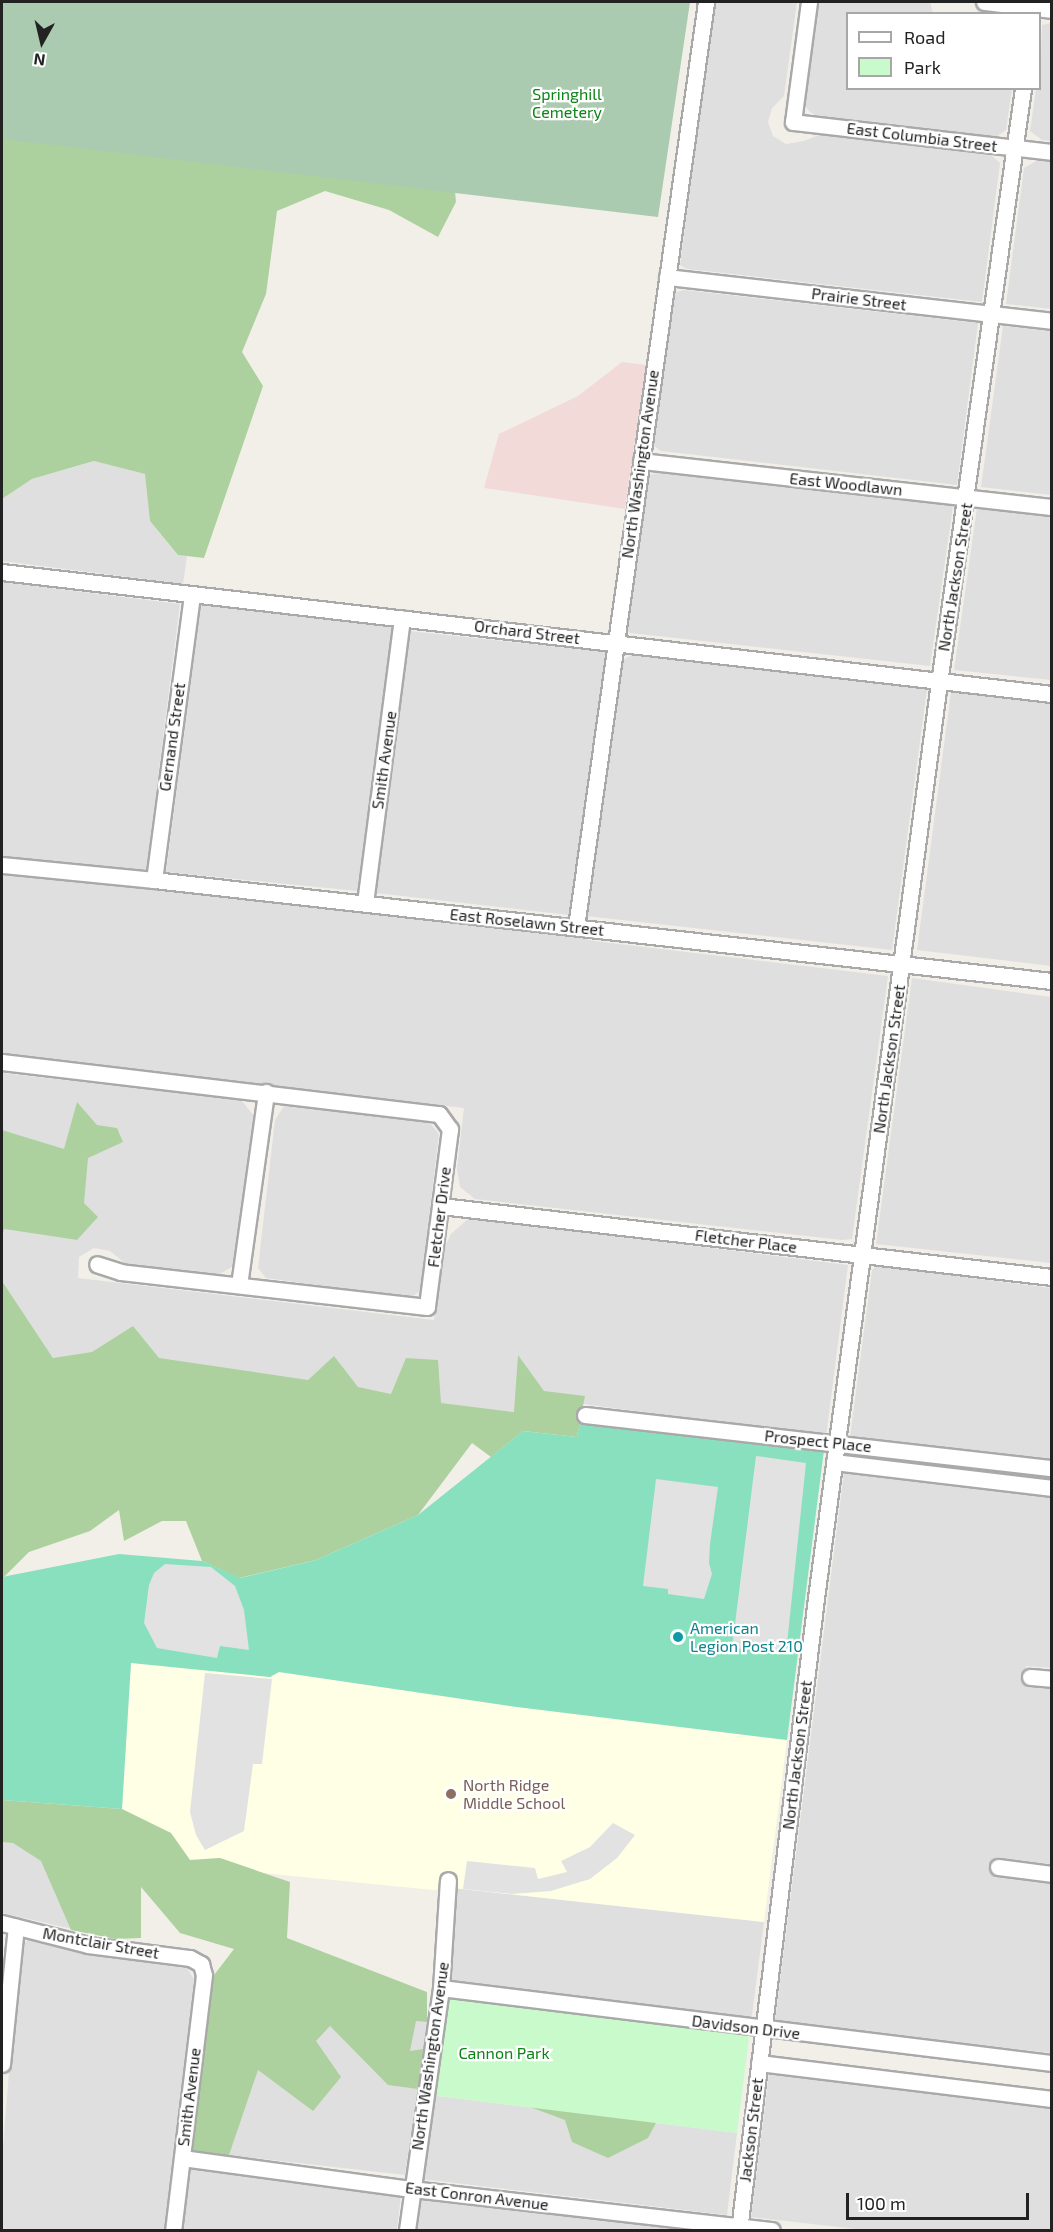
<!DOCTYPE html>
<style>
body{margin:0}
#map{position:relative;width:1053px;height:2232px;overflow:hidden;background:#f2efe9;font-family:"Exo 2",sans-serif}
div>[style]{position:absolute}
.residential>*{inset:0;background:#e0dfdf}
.commercial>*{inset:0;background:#f2dad9}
.education>*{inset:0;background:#ffffe5}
.forest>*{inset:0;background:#add19e}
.cemetery>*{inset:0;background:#aacbaf}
.park>*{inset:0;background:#c8facc}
.pitch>*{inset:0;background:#88e0be}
.parking>*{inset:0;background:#e2e2e2}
.roads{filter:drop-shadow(2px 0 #a9a9a9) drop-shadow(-2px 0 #a9a9a9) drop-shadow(0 2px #a9a9a9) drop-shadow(0 -2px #a9a9a9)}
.minor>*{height:15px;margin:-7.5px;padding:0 7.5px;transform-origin:7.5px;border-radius:7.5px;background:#fff}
.dots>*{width:16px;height:16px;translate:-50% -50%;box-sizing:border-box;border:3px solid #fff;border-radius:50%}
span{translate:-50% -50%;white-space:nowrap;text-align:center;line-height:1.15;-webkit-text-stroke:4.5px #fff;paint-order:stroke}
.park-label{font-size:16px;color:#0c8416}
.street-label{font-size:16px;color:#222}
.culture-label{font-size:16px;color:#0d838f}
.left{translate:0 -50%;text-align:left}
.education-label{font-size:16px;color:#785e54}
.frame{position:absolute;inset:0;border:3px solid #222;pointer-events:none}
.legend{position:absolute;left:846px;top:12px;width:195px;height:78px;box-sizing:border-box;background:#fff;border:2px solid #a7a7a7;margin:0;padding:8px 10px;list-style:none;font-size:18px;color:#222}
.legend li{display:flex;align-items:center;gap:12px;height:30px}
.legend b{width:30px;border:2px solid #a7a7a7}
.north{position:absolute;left:12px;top:12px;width:60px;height:60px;-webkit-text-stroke:4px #fff;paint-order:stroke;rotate:188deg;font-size:16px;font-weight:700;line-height:24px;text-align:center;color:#222}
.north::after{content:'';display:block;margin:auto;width:21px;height:27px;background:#222;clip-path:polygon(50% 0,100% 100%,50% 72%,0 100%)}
.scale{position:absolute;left:846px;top:2193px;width:183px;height:27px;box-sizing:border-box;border:3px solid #222;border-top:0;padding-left:8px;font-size:18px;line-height:21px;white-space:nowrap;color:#222;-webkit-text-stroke:4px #fff;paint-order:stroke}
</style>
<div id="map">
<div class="residential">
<i style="clip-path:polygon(715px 2px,797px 2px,784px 96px,772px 108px,768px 122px,773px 136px,786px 144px,804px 141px,819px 135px,991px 155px,1000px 163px,982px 302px,687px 269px,680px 265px)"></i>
<i style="clip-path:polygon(817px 2px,930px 2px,933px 13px,848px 14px,848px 88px,1012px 89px,1006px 130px,996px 137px,817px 117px,808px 110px,803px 100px)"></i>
<i style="clip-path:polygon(1051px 23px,1052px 23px,1051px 141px,1042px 140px,1030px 131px,1036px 89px,1040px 88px,1042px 25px)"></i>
<i style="clip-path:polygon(1038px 160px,1051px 162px,1051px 309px,1006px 304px,1024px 168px)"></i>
<i style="clip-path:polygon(684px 290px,978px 323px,957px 485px,661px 451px,653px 445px,673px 293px)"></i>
<i style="clip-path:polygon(1003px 326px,1051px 331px,1051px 495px,981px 487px)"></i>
<i style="clip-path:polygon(95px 461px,146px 474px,150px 521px,178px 555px,187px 556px,183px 584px,2px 561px,2px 499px,32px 479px)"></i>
<i style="clip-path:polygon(658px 473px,953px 506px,930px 666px,630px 633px,626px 629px,649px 475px)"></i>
<i style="clip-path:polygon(977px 508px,1051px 517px,1051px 680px,954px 670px)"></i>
<i style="clip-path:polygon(2px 582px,180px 604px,146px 872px,2px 856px)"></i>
<i style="clip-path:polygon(201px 605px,393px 626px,358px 891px,166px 872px)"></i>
<i style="clip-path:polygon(409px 631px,606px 652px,569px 915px,376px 893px)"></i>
<i style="clip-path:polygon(631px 655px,927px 689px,892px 950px,585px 916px,620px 662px)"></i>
<i style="clip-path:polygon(951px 692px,1051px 703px,1051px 966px,917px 950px)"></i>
<i style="clip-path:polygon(2px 874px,218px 894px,561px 933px,594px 941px,888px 976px,852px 1239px,842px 1240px,475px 1199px,460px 1187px,457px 1168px,464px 1108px,2px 1053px)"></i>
<i style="clip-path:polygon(912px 978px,1051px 997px,1051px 1263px,876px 1244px)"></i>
<i style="clip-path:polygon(2px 1073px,241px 1100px,256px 1118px,235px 1265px,218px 1275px,126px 1264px,110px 1251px,94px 1248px,79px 1257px,78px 1278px,434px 1320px,444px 1248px,451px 1234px,469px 1218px,848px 1265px,826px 1437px,583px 1404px,514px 1412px,53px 1358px,2px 1281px,2px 1238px,4px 1229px,77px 1240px,2px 1159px)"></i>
<i style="clip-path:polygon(284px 1106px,429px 1122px,439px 1134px,420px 1291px,410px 1298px,266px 1278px,258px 1268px,275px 1120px)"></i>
<i style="clip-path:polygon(877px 1266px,1051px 1288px,1051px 1462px,850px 1437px,872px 1270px)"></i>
<i style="clip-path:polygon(844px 1472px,1051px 1494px,1051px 1668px,1026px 1666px,1024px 1684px,1051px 1688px,1051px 1864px,995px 1857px,993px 1876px,1051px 1884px,1051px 2053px,775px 2021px)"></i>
<i style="clip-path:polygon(2px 1840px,130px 1871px,116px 1939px,2px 1913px)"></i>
<i style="clip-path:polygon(453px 1888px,764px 1922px,752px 2015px,743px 2020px,449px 1983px)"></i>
<i style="clip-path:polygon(28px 1940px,85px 1954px,187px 1968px,194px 1979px,164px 2230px,2px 2230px,2px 2160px,19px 1946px)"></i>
<i style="clip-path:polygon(211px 1996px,427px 2022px,405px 2175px,193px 2151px)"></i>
<i style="clip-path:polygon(769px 2073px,1051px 2107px,1051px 2230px,864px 2230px,751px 2217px)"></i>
<i style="clip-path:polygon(430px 2095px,737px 2133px,727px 2215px,421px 2179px)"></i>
<i style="clip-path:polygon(190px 2168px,401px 2195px,397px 2230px,182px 2230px)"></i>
<i style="clip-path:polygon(417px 2195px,694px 2230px,414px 2230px)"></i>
</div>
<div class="commercial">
<i style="clip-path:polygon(622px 362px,646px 365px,625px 509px,484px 488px,499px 434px,578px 396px)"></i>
</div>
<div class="education">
<i style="clip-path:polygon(131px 1662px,270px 1677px,279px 1672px,517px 1707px,787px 1740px,764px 1922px,453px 1888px,433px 1890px,263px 1873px,220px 1858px,190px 1860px,171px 1833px,122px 1809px)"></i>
</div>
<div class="forest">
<i style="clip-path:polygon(2px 2px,451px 145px,456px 202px,438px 237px,389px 210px,325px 191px,277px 211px,266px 294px,242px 352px,263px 386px,204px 558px,178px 555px,150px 521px,145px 474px,94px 461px,32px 479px,2px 499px)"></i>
<i style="clip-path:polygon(77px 1102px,97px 1125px,117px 1128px,123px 1142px,88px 1158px,84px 1203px,98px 1217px,77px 1240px,4px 1229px,2px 1238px,2px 1130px,64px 1149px)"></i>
<i style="clip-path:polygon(2px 1281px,53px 1358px,92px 1352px,133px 1326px,159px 1358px,308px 1380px,334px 1356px,358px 1387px,391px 1394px,406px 1358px,438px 1360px,441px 1403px,514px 1412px,518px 1355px,544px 1391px,585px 1396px,577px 1437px,523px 1431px,491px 1457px,472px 1443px,418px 1515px,316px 1560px,239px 1578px,202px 1561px,186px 1521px,162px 1521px,124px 1541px,119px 1510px,90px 1531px,29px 1552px,2px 1579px)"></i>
<i style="clip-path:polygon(2px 1800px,122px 1809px,171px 1833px,190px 1860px,220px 1858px,290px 1882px,287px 1938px,427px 1992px,427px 2022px,416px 2021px,410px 2051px,423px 2049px,418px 2089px,388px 2085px,330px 2026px,316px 2041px,341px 2077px,313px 2111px,258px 2070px,229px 2155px,193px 2151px,211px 1979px,234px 1949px,180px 1933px,141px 1887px,141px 1938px,116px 1939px,71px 1930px,41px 1861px,13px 1843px,2px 1842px)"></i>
<i style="clip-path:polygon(682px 2074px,648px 2138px,608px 2158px,572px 2142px,565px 2120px,530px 2107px,533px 2091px)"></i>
</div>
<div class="cemetery">
<i style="clip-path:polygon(2px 2px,690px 2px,658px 217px,2px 139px)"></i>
</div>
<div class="park">
<i style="clip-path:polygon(455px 1996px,741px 2032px,749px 2038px,737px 2133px,430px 2095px,443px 2005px)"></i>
</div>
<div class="pitch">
<i style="clip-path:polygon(580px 1421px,824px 1450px,787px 1740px,517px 1707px,279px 1672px,270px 1677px,131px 1663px,122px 1809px,2px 1800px,2px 1577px,119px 1554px,202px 1561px,240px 1578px,316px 1560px,418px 1515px,523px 1431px,577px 1437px)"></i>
</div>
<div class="parking">
<i style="clip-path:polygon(756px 1456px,806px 1463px,786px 1653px,732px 1648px)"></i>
<i style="clip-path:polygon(656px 1479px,718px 1487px,710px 1544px,709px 1563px,712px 1574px,704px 1599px,668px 1594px,668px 1589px,643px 1586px)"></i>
<i style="clip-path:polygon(165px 1564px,211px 1567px,235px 1586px,244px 1610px,249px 1650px,220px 1646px,217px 1658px,157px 1648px,144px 1623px,149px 1585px,154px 1573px)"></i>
<i style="clip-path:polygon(205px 1673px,272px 1679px,262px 1764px,253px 1764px,244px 1831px,205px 1850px,196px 1835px,190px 1812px)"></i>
<i style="clip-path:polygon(613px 1823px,635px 1835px,617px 1858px,590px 1879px,551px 1891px,512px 1894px,463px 1889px,467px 1861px,535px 1868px,538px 1879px,567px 1872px,561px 1861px,590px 1847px)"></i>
</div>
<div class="roads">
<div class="minor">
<i style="left:809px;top:2px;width:121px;rotate:97.6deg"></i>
<i style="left:793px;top:122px;width:261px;rotate:6.6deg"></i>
<i style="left:984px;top:2px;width:68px;rotate:6.7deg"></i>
<i style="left:667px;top:277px;width:388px;rotate:6.5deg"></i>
<i style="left:641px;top:461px;width:414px;rotate:6.4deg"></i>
<i style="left:2px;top:572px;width:1057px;rotate:6.63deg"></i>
<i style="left:2px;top:865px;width:153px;rotate:5.6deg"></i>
<i style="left:154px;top:880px;width:904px;rotate:6.42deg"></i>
<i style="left:154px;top:880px;width:288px;rotate:-82.4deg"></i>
<i style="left:365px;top:903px;width:287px;rotate:-82.6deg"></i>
<i style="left:576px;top:927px;width:934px;rotate:-82deg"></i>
<i style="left:2px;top:1062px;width:440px;rotate:6.8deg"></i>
<i style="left:439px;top:1114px;width:19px;rotate:54deg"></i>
<i style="left:450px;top:1129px;width:179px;rotate:97.4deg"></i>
<i style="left:427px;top:1307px;width:308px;rotate:-173.5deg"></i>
<i style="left:121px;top:1272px;width:25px;rotate:-162deg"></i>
<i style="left:441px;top:1206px;width:615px;rotate:6.63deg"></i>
<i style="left:239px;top:1285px;width:195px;rotate:-82deg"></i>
<i style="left:585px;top:1415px;width:470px;rotate:6.5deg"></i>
<i style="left:834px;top:1462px;width:220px;rotate:6.8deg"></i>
<i style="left:1030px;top:1677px;width:22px;rotate:5deg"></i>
<i style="left:998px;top:1867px;width:54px;rotate:7.4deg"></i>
<i style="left:2px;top:1923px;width:89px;rotate:14.3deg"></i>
<i style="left:88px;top:1945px;width:103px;rotate:7.3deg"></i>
<i style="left:190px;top:1958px;width:13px;rotate:29deg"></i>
<i style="left:201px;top:1964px;width:11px;rotate:75deg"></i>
<i style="left:204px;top:1975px;width:257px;rotate:96.9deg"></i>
<i style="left:441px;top:1988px;width:616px;rotate:7deg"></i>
<i style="left:759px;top:2063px;width:295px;rotate:7deg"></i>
<i style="left:2px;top:2064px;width:138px;rotate:-84.2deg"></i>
<i style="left:182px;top:2158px;width:232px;rotate:7.7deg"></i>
<i style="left:412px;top:2189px;width:362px;rotate:6.5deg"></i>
<i style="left:407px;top:2230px;width:244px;rotate:-82deg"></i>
<i style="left:441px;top:1988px;width:108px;rotate:-86.3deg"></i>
<i style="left:739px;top:2230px;width:637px;rotate:-83.05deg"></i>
<i style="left:816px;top:1598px;width:916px;rotate:-82.35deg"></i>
<i style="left:938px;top:690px;width:608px;rotate:-81.96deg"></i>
</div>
</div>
<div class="dots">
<i style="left:678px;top:1637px;background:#0f9aa8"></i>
<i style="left:451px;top:1794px;background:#8d6e63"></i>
</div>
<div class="park-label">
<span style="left:567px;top:103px">Springhill<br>Cemetery</span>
<span style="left:504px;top:2053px">Cannon Park</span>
</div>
<div class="street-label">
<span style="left:922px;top:137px;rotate:7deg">East Columbia Street</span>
<span style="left:859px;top:299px;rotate:7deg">Prairie Street</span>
<span style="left:640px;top:464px;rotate:-82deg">North Washington Avenue</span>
<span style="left:846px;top:484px;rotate:6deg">East Woodlawn</span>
<span style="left:955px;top:577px;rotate:-81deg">North Jackson Street</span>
<span style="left:527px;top:632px;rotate:7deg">Orchard Street</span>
<span style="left:172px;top:737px;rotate:-82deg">Gernand Street</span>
<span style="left:384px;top:760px;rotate:-82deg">Smith Avenue</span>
<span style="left:527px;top:922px;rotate:6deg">East Roselawn Street</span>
<span style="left:889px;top:1059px;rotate:-82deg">North Jackson Street</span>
<span style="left:439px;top:1217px;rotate:-83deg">Fletcher Drive</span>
<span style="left:746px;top:1241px;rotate:7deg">Fletcher Place</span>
<span style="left:818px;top:1441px;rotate:6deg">Prospect Place</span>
<span style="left:797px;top:1755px;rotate:-83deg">North Jackson Street</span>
<span style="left:101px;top:1943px;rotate:10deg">Montclair Street</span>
<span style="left:746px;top:2027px;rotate:7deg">Davidson Drive</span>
<span style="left:430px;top:2056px;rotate:-82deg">North Washington Avenue</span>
<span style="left:189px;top:2097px;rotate:-83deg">Smith Avenue</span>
<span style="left:751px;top:2130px;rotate:-83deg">Jackson Street</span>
<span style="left:477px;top:2196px;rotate:7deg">East Conron Avenue</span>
</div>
<div class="culture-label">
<span class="left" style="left:690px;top:1637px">American<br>Legion Post 210</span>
</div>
<div class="education-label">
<span class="left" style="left:463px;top:1794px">North Ridge<br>Middle School</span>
</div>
<div class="frame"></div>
<ul class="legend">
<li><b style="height:8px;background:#fff"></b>Road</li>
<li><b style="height:16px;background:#c8facc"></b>Park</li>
</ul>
<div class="north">N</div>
<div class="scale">100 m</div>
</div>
